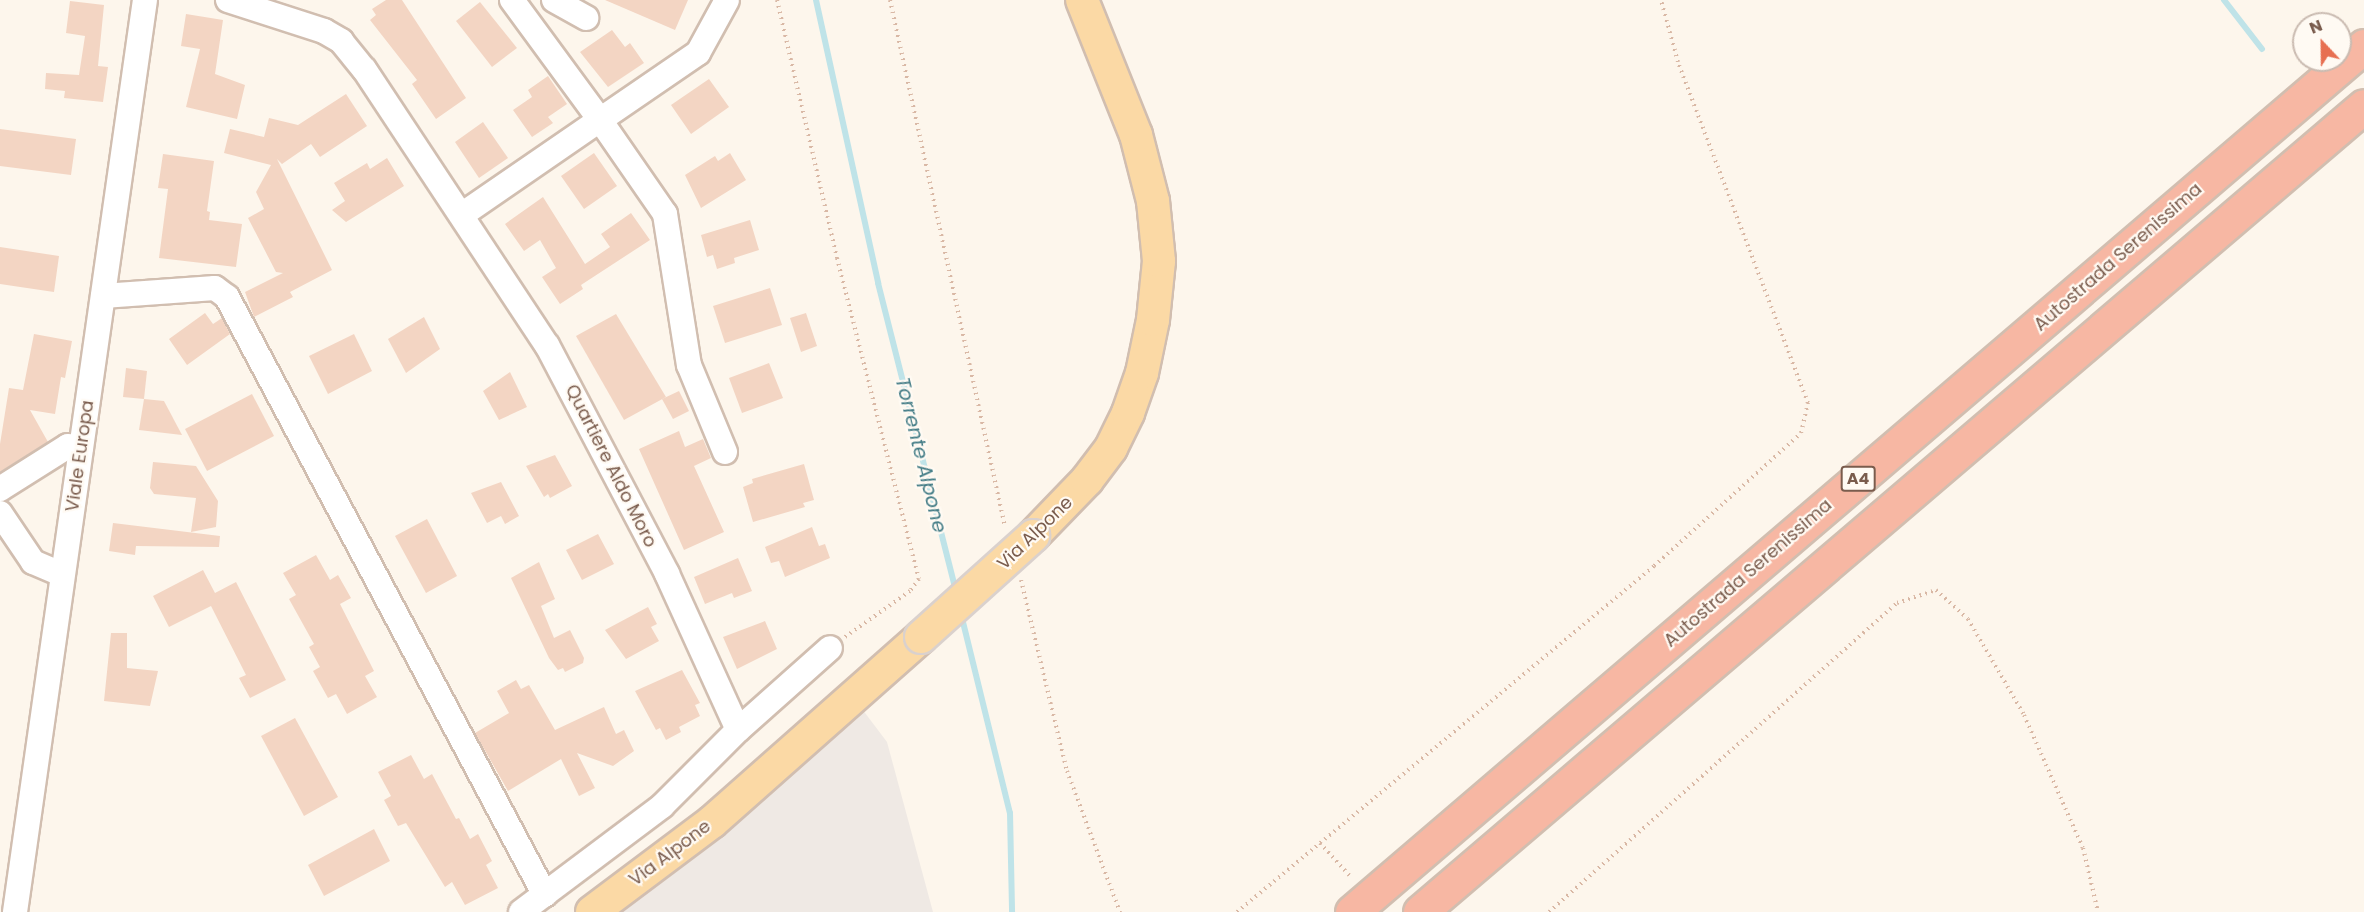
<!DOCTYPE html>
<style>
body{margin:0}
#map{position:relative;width:2364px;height:912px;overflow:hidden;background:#fdf6ec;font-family:Poppins,sans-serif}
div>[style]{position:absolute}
.industrial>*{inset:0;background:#efe9e4}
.stream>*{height:6px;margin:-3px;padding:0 3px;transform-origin:3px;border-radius:3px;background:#bfe3e8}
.building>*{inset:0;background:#f3d5c3}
.path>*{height:4px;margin-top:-2px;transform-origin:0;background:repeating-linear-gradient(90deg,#d9b8a5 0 1.5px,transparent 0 6px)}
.roads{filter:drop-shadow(2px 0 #d1beb0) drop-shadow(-2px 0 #d1beb0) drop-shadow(0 2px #d1beb0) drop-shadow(0 -2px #d1beb0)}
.minor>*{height:24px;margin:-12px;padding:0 12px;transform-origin:12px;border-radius:12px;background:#fff}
.major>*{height:32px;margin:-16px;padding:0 16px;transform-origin:16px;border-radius:16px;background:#fbd9a5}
.highway>*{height:33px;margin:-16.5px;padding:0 16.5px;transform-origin:16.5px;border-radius:16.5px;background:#f7b7a3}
.bridges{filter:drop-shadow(2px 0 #dad1cd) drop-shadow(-2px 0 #dad1cd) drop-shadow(0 2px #dad1cd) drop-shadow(0 -2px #dad1cd)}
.major-bridge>*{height:32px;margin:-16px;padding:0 16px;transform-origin:16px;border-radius:16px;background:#fbd9a5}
span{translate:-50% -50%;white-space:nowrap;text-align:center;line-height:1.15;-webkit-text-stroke:4.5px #fffaf3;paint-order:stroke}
.shield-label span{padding:2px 4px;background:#fffaf3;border:2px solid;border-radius:4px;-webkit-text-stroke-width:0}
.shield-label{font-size:16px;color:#7a5c4d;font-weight:700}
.street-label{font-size:18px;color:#7a5c4d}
.water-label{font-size:20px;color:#437c86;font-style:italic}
.north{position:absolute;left:2292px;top:12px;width:60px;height:60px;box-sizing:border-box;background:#fffaf3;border:2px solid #cabbb1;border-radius:50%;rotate:338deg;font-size:16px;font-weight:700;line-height:24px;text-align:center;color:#7a5c4d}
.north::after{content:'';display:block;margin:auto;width:21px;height:27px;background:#e76f51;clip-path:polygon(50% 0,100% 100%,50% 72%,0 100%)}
</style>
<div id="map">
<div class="industrial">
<i style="clip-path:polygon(853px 697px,887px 742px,933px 912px,592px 912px)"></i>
</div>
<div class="stream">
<i style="left:816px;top:0;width:290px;rotate:77.6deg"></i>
<i style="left:878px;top:283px;width:319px;rotate:75.8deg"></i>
<i style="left:2224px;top:0;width:62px;rotate:52.2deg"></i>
<i style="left:961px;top:614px;width:205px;rotate:76.2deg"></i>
<i style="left:1010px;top:813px;width:99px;rotate:88.8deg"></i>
</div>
<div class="building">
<i style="clip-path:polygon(386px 0,402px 0,466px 98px,436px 119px,412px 84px,417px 80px,370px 20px,376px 15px,372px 9px)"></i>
<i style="clip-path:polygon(605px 0,688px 0,675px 30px)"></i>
<i style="clip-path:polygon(70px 1px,104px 5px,98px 66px,108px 67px,103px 102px,64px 98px,65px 91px,45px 89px,46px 73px,79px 75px,85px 36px,66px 33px)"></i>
<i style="clip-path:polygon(480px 2px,517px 48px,492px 67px,456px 21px)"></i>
<i style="clip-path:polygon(186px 14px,223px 20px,215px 74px,245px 85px,237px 119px,186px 107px,200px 49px,181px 46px)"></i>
<i style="clip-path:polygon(612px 30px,625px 47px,630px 43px,644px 63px,608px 87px,580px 52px)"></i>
<i style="clip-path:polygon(548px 76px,567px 104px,548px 117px,553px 123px,532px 137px,513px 110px,532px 97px,528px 90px)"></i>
<i style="clip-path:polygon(709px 79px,729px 107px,691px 134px,671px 105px)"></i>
<i style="clip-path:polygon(346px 94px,367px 126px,320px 157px,311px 144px,282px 164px,277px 159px,332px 270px,290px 292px,293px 297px,254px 317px,245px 292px,283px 273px,276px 272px,248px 218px,264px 209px,256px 192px,271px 165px,224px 153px,230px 129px,264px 137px,269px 118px,298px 125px)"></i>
<i style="clip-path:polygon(483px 122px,508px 158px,479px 178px,455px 142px)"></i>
<i style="clip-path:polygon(0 129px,76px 139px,71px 175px,0 166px)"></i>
<i style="clip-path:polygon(594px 153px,617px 186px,584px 209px,561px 176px)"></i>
<i style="clip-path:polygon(730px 153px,746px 180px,701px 208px,685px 175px,715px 156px,718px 161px)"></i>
<i style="clip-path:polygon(163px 154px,214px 161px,207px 211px,210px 212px,209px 220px,242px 224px,236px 267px,159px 258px,168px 189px,158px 188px)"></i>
<i style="clip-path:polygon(387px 158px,404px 186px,346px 222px,332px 210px,345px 201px,334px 183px,367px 163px,370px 169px)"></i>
<i style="clip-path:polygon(543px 197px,585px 264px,610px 247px,601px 234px,631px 213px,650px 240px,581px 285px,583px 289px,560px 304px,542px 277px,556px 268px,540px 240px,524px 251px,505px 224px)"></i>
<i style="clip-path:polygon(750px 220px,759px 250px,734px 258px,735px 263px,717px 269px,713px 255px,707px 257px,701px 235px)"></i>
<i style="clip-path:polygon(0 247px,59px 256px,54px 292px,0 284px)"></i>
<i style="clip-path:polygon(770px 288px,782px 325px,725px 343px,713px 306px)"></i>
<i style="clip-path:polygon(205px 313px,213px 324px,222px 318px,230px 334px,187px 365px,169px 339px)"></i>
<i style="clip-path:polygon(806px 313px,817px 346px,801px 352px,790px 318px)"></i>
<i style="clip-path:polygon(616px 314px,666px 397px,624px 420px,576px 336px)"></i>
<i style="clip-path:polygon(424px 317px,440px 349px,406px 373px,388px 339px)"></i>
<i style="clip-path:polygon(34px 334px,72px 341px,65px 378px,61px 377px,55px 414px,30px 410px,48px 442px,0 472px,0 444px,9px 388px,23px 390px)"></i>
<i style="clip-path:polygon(354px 334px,372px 371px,328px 394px,309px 356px)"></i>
<i style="clip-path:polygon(769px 363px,783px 398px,742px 413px,729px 378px)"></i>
<i style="clip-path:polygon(126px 368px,147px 371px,144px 399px,123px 397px)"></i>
<i style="clip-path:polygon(510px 372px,527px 407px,499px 420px,483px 391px)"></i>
<i style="clip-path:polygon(679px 391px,689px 411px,673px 419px,662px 399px)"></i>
<i style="clip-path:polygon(252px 394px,274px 436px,207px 471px,185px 429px)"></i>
<i style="clip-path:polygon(144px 399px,164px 401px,182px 435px,139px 430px)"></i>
<i style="clip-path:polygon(679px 431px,685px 447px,703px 439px,711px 458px,694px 466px,724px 532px,684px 550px,639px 449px)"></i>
<i style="clip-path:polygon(555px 455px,572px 486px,550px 498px,548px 494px,544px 497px,526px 466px)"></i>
<i style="clip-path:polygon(153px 462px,196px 466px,218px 501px,216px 527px,191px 532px,196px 498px,154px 494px,150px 488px)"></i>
<i style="clip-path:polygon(804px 464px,814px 500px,803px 503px,805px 507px,753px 522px,743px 487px,753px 483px,752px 479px)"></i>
<i style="clip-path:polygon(501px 482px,519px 516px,505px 524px,501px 516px,487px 523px,471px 493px)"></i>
<i style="clip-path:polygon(427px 519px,457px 576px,426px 593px,395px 536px)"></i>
<i style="clip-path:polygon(113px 523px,220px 536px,219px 547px,136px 546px,135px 555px,109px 551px)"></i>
<i style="clip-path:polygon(812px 527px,819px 546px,825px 544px,830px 558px,785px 577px,779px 561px,771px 563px,765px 547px)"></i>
<i style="clip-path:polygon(598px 534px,614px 564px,582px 580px,566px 550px)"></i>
<i style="clip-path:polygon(316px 555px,330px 580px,338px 575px,351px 598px,340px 604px,374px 671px,365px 676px,377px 697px,347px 714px,336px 694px,328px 698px,313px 671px,320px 667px,309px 647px,314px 644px,289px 599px,296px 595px,283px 573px)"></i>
<i style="clip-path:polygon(738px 558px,752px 591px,734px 598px,732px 593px,705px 604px,694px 577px)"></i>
<i style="clip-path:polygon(539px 562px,555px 599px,541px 606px,554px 638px,570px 630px,584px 658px,583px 663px,565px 672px,563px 668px,558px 670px,549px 658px,511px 578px)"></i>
<i style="clip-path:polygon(203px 570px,215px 593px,236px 582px,286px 680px,250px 698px,239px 678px,246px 675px,211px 606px,169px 627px,153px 596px)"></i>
<i style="clip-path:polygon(648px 607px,657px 624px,651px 627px,659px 641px,626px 659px,605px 630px)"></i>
<i style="clip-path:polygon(765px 621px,777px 649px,737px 669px,723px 637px)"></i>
<i style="clip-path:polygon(111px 633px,127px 633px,127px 668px,158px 671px,150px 706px,104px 701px)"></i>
<i style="clip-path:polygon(682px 670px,700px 703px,695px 705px,700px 716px,679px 727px,681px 732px,666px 740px,660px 728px,656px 730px,635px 691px)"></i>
<i style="clip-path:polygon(516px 680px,521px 689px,529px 685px,555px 730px,604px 707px,616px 734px,624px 730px,634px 751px,613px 766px,577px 753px,595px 788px,579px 796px,561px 759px,508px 791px,475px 733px,509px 713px,497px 691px)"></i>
<i style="clip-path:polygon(295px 718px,338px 797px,304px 816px,261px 736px)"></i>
<i style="clip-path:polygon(411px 755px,424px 779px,432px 774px,456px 819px,459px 818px,470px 839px,478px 834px,492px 861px,486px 865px,498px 888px,465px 905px,452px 882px,445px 887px,406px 823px,398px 826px,384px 800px,391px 796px,378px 772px)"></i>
<i style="clip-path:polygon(374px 829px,390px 861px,324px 896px,308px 865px)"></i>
</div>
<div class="path">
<i style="left:777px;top:0;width:265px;rotate:76.9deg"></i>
<i style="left:837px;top:258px;width:331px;rotate:75.7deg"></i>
<i style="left:919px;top:579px;width:15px;rotate:127deg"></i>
<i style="left:910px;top:591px;width:80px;rotate:144.7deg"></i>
<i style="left:890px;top:0;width:539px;rotate:77.69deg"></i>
<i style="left:1021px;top:580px;width:196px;rotate:76.5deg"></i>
<i style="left:1067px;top:771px;width:151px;rotate:69.4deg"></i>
<i style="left:1320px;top:843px;width:45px;rotate:47.7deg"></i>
<i style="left:1237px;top:912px;width:542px;rotate:-39.68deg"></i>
<i style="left:1654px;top:566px;width:198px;rotate:-42.1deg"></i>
<i style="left:1801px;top:433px;width:31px;rotate:-77deg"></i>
<i style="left:1808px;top:403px;width:365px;rotate:-110.9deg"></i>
<i style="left:1678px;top:62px;width:64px;rotate:-105.3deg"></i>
<i style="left:1549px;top:912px;width:465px;rotate:-41.6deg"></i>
<i style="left:1897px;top:603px;width:41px;rotate:-18.4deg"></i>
<i style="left:1936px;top:590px;width:43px;rotate:42.2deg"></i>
<i style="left:1968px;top:619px;width:111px;rotate:59.7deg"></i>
<i style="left:2024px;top:715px;width:145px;rotate:66.1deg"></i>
<i style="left:2083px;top:848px;width:66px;rotate:76.8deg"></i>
</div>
<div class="roads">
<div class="minor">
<i style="left:228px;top:0;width:101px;rotate:17.9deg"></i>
<i style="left:324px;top:31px;width:20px;rotate:30deg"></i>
<i style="left:341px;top:41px;width:36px;rotate:51deg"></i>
<i style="left:364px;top:69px;width:331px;rotate:56.5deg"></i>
<i style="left:547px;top:345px;width:259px;rotate:62.3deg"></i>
<i style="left:667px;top:574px;width:171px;rotate:65.5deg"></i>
<i style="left:512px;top:0;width:149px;rotate:53.7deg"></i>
<i style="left:600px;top:120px;width:119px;rotate:-34.4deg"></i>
<i style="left:698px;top:53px;width:60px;rotate:-61.3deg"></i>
<i style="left:554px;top:0;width:37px;rotate:29deg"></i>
<i style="left:463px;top:214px;width:166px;rotate:-34.5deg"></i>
<i style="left:600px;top:120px;width:114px;rotate:55.3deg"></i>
<i style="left:665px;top:214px;width:153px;rotate:81deg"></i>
<i style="left:689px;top:365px;width:94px;rotate:67.5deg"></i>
<i style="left:103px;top:296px;width:112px;rotate:-4.1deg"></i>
<i style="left:215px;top:288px;width:15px;rotate:37deg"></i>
<i style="left:227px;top:297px;width:677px;rotate:62deg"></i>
<i style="left:0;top:489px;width:80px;rotate:-32.3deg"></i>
<i style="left:68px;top:446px;width:13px;rotate:9deg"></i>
<i style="left:0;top:513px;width:59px;rotate:56deg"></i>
<i style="left:33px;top:562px;width:30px;rotate:23deg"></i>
<i style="left:15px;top:912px;width:921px;rotate:-81.89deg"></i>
<i style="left:521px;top:912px;width:176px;rotate:-36.9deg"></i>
<i style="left:662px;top:806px;width:107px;rotate:-45deg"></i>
<i style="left:738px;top:730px;width:123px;rotate:-41.7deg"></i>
</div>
<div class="major">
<i style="left:1033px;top:536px;width:78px;rotate:-46deg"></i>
<i style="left:1087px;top:480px;width:40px;rotate:-53deg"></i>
<i style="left:1111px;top:448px;width:39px;rotate:-64deg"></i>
<i style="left:1128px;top:413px;width:42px;rotate:-70.7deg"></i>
<i style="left:1142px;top:373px;width:54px;rotate:-78.3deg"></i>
<i style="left:1153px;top:320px;width:59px;rotate:-84.2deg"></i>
<i style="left:1159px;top:261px;width:60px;rotate:-95.7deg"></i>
<i style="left:1153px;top:201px;width:68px;rotate:-104.4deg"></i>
<i style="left:1136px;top:135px;width:145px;rotate:-111.8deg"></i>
<i style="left:592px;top:912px;width:150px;rotate:-36.9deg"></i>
<i style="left:712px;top:822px;width:279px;rotate:-41.5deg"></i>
</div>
<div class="highway">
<i style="left:1352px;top:912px;width:1332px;rotate:-40.55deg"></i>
<i style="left:1420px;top:912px;width:1241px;rotate:-40.49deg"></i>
</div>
</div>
<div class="bridges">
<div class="major-bridge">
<i style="left:921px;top:637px;width:151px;rotate:-42deg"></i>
</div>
</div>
<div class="shield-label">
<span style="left:1858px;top:479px">A4</span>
</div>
<div class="street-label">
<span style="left:2118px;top:257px;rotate:-41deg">Autostrada Serenissima</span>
<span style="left:80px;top:456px;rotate:-82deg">Viale Europa</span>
<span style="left:611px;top:466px;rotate:63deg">Quartiere Aldo Moro</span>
<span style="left:1035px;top:533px;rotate:-44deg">Via Alpone</span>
<span style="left:1748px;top:573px;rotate:-41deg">Autostrada Serenissima</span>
<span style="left:670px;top:853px;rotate:-37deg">Via Alpone</span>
</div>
<div class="water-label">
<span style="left:921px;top:455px;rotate:76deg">Torrente Alpone</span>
</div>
<div class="north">N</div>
</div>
